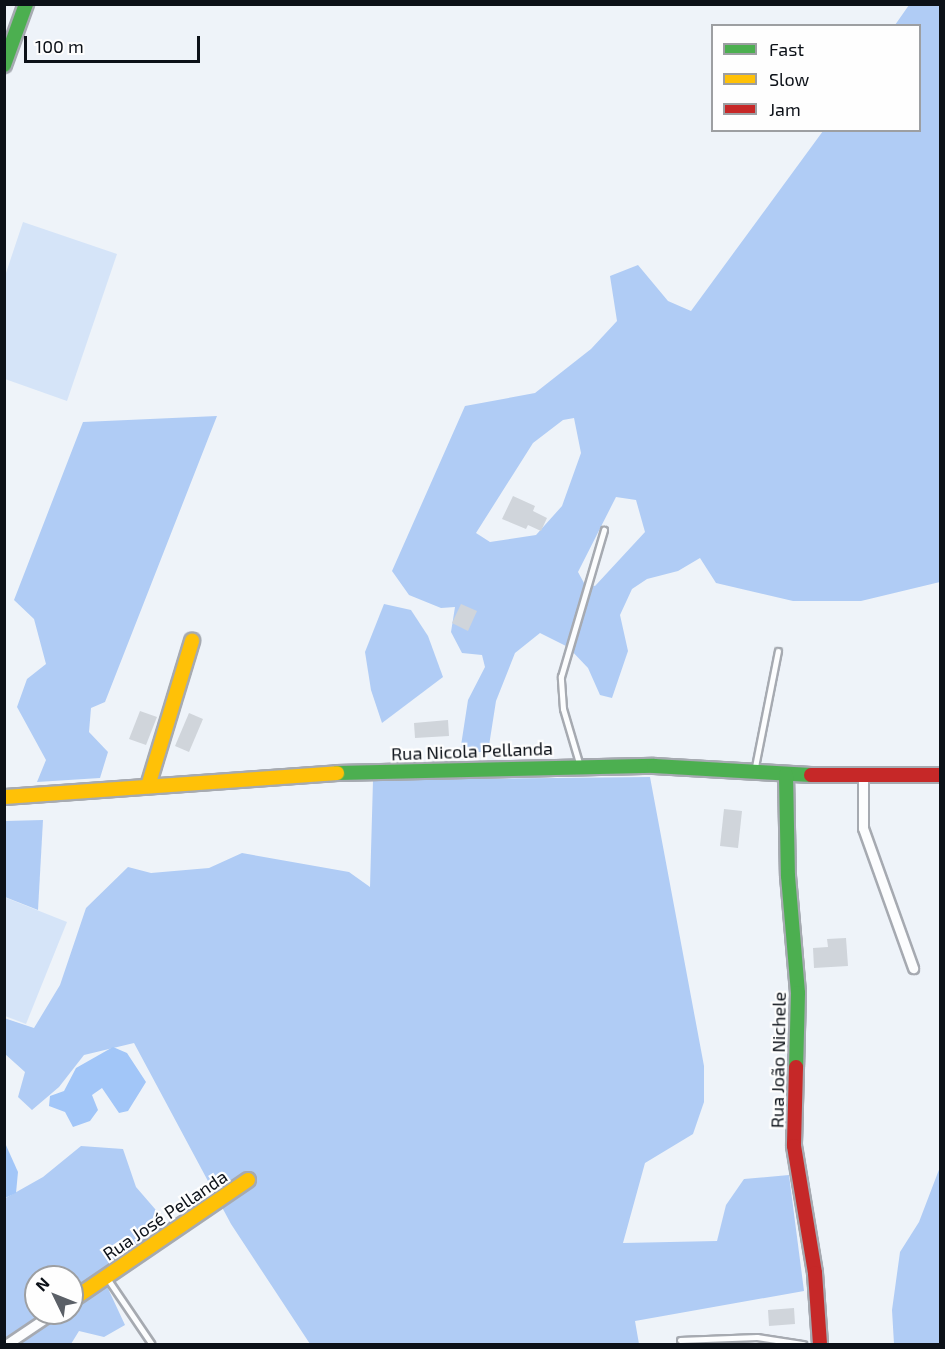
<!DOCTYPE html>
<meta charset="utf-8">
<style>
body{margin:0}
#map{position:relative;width:945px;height:1349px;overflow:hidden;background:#eef3f9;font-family:"Exo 2",sans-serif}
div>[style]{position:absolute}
.green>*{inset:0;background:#d5e4f8}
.forest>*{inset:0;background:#b0ccf5}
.water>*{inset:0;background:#a2c6f8}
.building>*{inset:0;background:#d0d5db}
.roads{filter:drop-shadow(2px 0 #a6aab1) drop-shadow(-2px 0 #a6aab1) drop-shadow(0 2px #a6aab1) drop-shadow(0 -2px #a6aab1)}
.lane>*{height:4.5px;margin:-2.25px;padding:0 2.25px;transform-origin:2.25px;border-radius:2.25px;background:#fcfdfe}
.street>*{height:9px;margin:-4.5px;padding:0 4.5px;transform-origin:4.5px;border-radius:4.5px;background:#fcfdfe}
.fast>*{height:14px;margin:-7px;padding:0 7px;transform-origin:7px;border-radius:7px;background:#4caf50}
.slow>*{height:14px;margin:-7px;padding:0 7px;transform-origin:7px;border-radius:7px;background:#ffc107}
.jam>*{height:14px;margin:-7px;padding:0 7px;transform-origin:7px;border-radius:7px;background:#c62828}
span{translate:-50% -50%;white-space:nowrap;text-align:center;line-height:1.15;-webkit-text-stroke:4.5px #fefefe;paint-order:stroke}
.street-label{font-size:18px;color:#0c1118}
.frame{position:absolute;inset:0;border:6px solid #0c1118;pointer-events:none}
.legend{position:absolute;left:711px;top:24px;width:210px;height:108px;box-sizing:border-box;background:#fefefe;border:2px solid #9d9fa2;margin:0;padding:8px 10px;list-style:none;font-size:18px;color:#0c1118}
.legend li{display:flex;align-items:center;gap:12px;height:30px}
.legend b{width:30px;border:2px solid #9d9fa2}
.north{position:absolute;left:24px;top:1265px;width:60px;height:60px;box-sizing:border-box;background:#fefefe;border:2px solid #9d9fa2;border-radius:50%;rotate:313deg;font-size:16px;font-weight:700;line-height:24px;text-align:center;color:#0c1118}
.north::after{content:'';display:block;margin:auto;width:21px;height:27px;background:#5b6067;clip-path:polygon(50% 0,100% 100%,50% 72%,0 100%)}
.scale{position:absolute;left:24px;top:36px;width:176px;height:27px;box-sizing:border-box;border:3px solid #0c1118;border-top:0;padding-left:8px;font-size:18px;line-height:21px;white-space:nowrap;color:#0c1118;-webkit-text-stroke:4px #fefefe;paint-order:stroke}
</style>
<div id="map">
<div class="green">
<i style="clip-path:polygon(23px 222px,117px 254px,67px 401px,5px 379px,5px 276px)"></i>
<i style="clip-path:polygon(4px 897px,67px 922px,26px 1024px,5px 1016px)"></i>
</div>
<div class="forest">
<i style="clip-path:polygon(evenodd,909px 5px,940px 5px,940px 582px,861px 601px,793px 601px,716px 583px,700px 558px,678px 571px,647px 579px,632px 589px,620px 615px,628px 651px,612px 698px,600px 695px,588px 668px,568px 647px,540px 633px,515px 653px,496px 701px,488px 752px,460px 752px,468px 700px,485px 667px,482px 655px,462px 653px,451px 632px,455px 607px,441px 608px,409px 595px,392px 571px,465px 406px,535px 393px,591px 349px,617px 321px,610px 276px,638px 265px,668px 301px,691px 311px,823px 131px,920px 130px,920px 26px,895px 25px,909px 5px,574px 418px,581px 453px,562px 506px,536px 535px,490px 542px,476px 533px,533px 443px,563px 420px,574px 418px,909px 5px,616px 497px,636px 500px,645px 532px,595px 586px,584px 583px,578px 572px,616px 497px)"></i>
<i style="clip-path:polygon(217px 416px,105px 702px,91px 708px,89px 732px,108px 752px,100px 778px,37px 782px,46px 760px,17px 707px,27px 679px,46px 664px,34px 619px,14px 600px,83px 422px)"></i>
<i style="clip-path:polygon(384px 604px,411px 610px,428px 636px,443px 677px,382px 723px,371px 690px,365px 652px)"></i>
<i style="clip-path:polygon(650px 777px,704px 1066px,704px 1102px,693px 1134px,645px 1163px,623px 1243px,717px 1241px,726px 1205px,744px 1179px,789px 1175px,804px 1291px,635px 1321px,639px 1344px,310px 1344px,231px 1224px,134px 1043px,84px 1055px,59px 1087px,32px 1110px,18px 1097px,25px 1072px,5px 1054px,4px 1018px,34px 1028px,60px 985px,86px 908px,128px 867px,151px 873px,209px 868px,242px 853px,349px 872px,370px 887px,373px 780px)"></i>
<i style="clip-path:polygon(43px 820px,38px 910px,5px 897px,5px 821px)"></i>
<i style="clip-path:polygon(evenodd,81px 1146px,123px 1149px,136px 1187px,168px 1224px,161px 1243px,105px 1282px,125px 1325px,104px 1337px,79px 1331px,71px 1344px,5px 1344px,4px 1199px,43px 1177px,81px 1146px,36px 1277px,72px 1277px,72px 1313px,36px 1313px,36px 1277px)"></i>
<i style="clip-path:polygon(940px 1167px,940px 1344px,894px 1344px,892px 1310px,900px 1252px,919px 1222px)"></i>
</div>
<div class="water">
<i style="clip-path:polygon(113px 1047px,127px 1053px,146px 1082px,128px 1111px,119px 1113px,102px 1088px,92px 1095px,98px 1110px,90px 1121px,73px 1127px,65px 1112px,49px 1106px,50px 1096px,64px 1091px,76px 1068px)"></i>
<i style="clip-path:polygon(5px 1143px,18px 1172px,16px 1193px,5px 1198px)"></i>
</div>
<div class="building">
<i style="clip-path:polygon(513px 496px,535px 506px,533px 511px,547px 518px,541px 531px,528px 525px,526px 529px,502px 519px)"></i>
<i style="clip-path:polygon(461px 604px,477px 611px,468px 631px,452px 623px)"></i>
<i style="clip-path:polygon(140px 711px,157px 717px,146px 745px,129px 739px)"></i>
<i style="clip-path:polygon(189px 713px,203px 719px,189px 752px,175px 746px)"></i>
<i style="clip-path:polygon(448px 720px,449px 736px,415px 738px,414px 723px)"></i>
<i style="clip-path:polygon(724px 809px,742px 811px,738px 848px,720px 846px)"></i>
<i style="clip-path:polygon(846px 938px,848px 966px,814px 968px,813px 948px,828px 947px,827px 939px)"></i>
<i style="clip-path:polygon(794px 1308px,795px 1324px,769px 1326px,768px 1310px)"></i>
</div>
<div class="roads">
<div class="lane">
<i style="left:579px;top:763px;width:56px;rotate:-106.5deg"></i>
<i style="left:563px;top:709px;width:32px;rotate:-94deg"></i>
<i style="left:561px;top:677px;width:153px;rotate:-73.7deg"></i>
<i style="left:754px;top:772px;width:123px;rotate:-78.8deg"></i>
<i style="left:108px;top:1279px;width:78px;rotate:55.9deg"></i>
<i style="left:680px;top:1340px;width:77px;rotate:-2.2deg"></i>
<i style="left:757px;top:1337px;width:47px;rotate:8.7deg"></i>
</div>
<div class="street">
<i style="left:863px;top:775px;width:53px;rotate:90deg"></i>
<i style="left:863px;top:828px;width:149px;rotate:70.3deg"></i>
<i style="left:7px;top:1344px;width:55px;rotate:-34deg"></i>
</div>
<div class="fast">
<i style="left:4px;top:65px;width:65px;rotate:-70.2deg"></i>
<i style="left:337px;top:773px;width:317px;rotate:-1.3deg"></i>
<i style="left:654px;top:766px;width:157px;rotate:3.3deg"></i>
<i style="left:786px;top:775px;width:101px;rotate:88.9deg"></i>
<i style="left:788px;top:876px;width:117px;rotate:85.1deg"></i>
<i style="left:798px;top:993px;width:74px;rotate:91.5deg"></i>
</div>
<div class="slow">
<i style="left:148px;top:786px;width:152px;rotate:-73.1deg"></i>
<i style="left:4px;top:797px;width:334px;rotate:-4.1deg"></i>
<i style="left:72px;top:1300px;width:213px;rotate:-34.3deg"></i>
</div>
<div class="jam">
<i style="left:811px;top:775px;width:129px"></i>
<i style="left:796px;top:1067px;width:79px;rotate:91.5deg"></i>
<i style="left:794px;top:1146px;width:129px;rotate:80.6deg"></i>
<i style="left:815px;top:1273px;width:71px;rotate:86deg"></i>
</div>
</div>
<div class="street-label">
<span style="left:472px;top:751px;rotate:-2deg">Rua Nicola Pellanda</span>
<span style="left:778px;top:1060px;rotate:-89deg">Rua João Nichele</span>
<span style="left:165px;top:1215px;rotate:-34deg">Rua José Pellanda</span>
</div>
<div class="frame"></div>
<ul class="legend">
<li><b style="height:8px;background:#4caf50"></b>Fast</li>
<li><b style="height:8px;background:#ffc107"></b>Slow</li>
<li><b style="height:8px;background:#c62828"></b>Jam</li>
</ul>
<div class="north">N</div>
<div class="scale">100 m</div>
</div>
